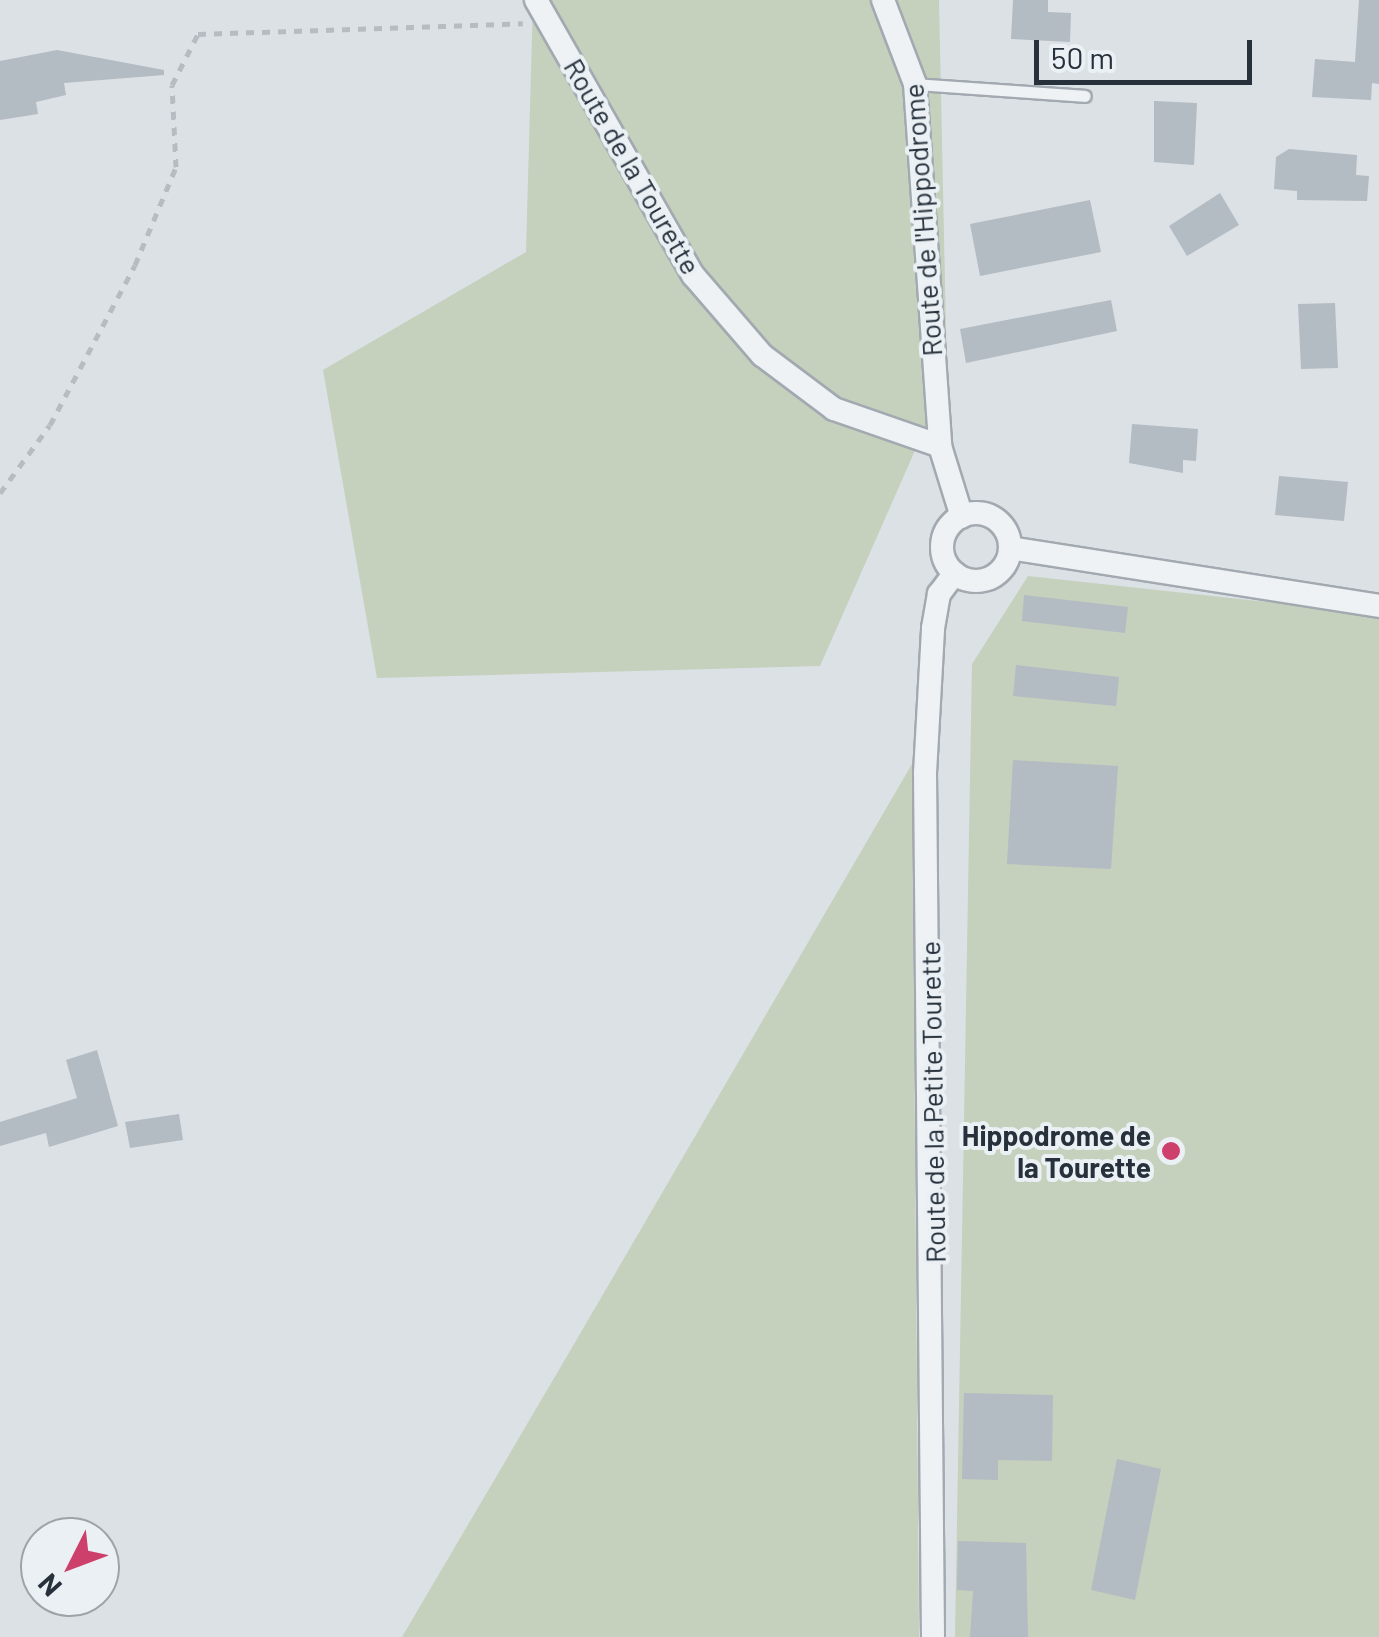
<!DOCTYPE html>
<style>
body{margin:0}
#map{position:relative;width:1379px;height:1637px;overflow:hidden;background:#dce1e6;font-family:Barlow,sans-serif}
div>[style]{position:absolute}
.green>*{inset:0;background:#c5d0bd}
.building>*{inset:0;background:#b3bbc3}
.path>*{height:5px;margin-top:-2.5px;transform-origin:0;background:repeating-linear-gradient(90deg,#b6bcc1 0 8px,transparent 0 16px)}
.roads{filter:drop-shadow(2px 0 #a2a9b0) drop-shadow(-2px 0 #a2a9b0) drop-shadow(0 2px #a2a9b0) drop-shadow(0 -2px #a2a9b0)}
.lane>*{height:11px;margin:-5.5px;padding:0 5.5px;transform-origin:5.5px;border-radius:5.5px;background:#eef2f5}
.street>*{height:22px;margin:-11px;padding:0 11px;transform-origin:11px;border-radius:11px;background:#eef2f5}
.street>.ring{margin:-11px;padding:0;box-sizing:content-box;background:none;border:22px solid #eef2f5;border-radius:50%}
.dots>*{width:28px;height:28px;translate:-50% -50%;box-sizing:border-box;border:5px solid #ebf0f4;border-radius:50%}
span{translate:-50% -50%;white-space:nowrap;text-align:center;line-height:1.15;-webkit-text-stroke:8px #ebf0f4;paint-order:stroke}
.street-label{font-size:28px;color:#26313c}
.poi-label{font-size:28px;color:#26313c;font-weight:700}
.right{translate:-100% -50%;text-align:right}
.north{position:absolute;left:20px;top:1517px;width:100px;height:100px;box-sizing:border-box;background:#ebf0f4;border:2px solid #9ca4aa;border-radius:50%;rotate:228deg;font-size:28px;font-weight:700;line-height:40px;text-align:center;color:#26313c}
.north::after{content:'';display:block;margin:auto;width:35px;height:45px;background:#cc406b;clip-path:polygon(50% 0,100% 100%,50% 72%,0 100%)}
.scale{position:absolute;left:1034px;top:40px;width:218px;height:45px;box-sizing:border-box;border:5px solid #26313c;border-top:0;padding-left:12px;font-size:30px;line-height:35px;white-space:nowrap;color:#26313c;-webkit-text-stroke:8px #ebf0f4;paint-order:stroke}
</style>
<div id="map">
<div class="green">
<i style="clip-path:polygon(533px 0,939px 0,947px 378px,820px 666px,377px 678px,323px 370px,526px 252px)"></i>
<i style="clip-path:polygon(1028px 576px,1379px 614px,1379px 1637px,955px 1637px,972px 664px)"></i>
<i style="clip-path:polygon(912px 764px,919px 1637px,402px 1637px,570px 1351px)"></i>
</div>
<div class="building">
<i style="clip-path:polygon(1013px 0,1048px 0,1048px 12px,1071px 13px,1070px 42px,1011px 39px)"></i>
<i style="clip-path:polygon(1359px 0,1379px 0,1379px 84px,1372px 83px,1371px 100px,1312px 97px,1315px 59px,1355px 62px)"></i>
<i style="clip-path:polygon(57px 50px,164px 70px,164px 75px,64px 83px,66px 95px,36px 102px,38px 114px,0 120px,0 61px)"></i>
<i style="clip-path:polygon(1154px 101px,1197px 103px,1194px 165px,1154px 162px)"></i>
<i style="clip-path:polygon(1289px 149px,1357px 155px,1356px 175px,1369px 176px,1367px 201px,1297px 200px,1297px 191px,1274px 189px,1276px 157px)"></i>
<i style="clip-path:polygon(1220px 193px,1239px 225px,1187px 256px,1169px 226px)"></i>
<i style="clip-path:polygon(1090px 200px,1101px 252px,980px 276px,970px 224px)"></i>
<i style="clip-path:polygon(1111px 300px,1117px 331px,966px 363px,960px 329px)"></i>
<i style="clip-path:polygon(1335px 303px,1338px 368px,1301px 369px,1298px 304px)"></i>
<i style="clip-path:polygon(1132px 424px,1198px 429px,1196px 461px,1183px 460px,1183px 473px,1129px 463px)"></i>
<i style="clip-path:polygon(1279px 476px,1348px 482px,1344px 521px,1275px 515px)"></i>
<i style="clip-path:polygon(1024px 595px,1128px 607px,1125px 633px,1022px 621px)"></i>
<i style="clip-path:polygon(1016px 665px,1119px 677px,1116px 706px,1013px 696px)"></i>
<i style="clip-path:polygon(1013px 760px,1118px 766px,1111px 869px,1007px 864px)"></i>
<i style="clip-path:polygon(97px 1050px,118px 1126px,49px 1147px,46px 1133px,0 1146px,0 1122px,77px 1098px,66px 1060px)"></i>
<i style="clip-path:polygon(179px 1114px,183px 1140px,130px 1148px,125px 1122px)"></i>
<i style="clip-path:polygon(964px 1393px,1053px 1395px,1052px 1461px,998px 1460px,998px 1480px,962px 1479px)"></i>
<i style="clip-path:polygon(1117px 1459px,1161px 1469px,1135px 1600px,1091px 1590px)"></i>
<i style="clip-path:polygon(958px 1541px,1026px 1543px,1028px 1637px,970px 1637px,973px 1591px,957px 1590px)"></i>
</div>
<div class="path">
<i style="left:0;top:493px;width:84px;rotate:-53.7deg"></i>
<i style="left:50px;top:425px;width:181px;rotate:-62deg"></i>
<i style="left:135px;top:265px;width:106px;rotate:-67.3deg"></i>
<i style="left:176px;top:167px;width:82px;rotate:-92.8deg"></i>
<i style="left:172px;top:85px;width:57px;rotate:-63deg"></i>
<i style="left:198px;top:34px;width:325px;rotate:-1.9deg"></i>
</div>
<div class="roads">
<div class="lane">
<i style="left:915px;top:84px;width:170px;rotate:4deg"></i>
</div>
<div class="street">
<i style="left:536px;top:0;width:317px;rotate:60.3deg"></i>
<i style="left:693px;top:275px;width:106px;rotate:49.2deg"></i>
<i style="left:762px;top:355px;width:90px;rotate:36.9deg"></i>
<i style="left:834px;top:409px;width:112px;rotate:19.2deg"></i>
<i style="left:883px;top:0;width:90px;rotate:69.1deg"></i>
<i style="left:915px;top:84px;width:363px;rotate:86deg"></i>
<i style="left:940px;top:446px;width:74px;rotate:72.8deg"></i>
<i class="ring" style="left:942px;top:513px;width:46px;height:46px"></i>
<i style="left:1010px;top:548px;width:374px;rotate:8.9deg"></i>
<i style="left:933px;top:1637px;width:864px;rotate:-90.53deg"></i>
<i style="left:925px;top:773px;width:145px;rotate:-86.8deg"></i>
<i style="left:933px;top:628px;width:35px;rotate:-80deg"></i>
<i style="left:939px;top:594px;width:26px;rotate:-53deg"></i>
</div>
</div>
<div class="dots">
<i style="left:1171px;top:1151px;background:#cc406b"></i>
</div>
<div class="street-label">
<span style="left:633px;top:166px;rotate:60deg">Route de la Tourette</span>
<span style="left:922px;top:220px;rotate:-94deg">Route de l'Hippodrome</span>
<span style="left:932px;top:1102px;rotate:-91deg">Route de la Petite Tourette</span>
</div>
<div class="poi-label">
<span class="right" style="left:1151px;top:1151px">Hippodrome de<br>la Tourette</span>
</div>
<div class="north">N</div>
<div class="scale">50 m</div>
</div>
